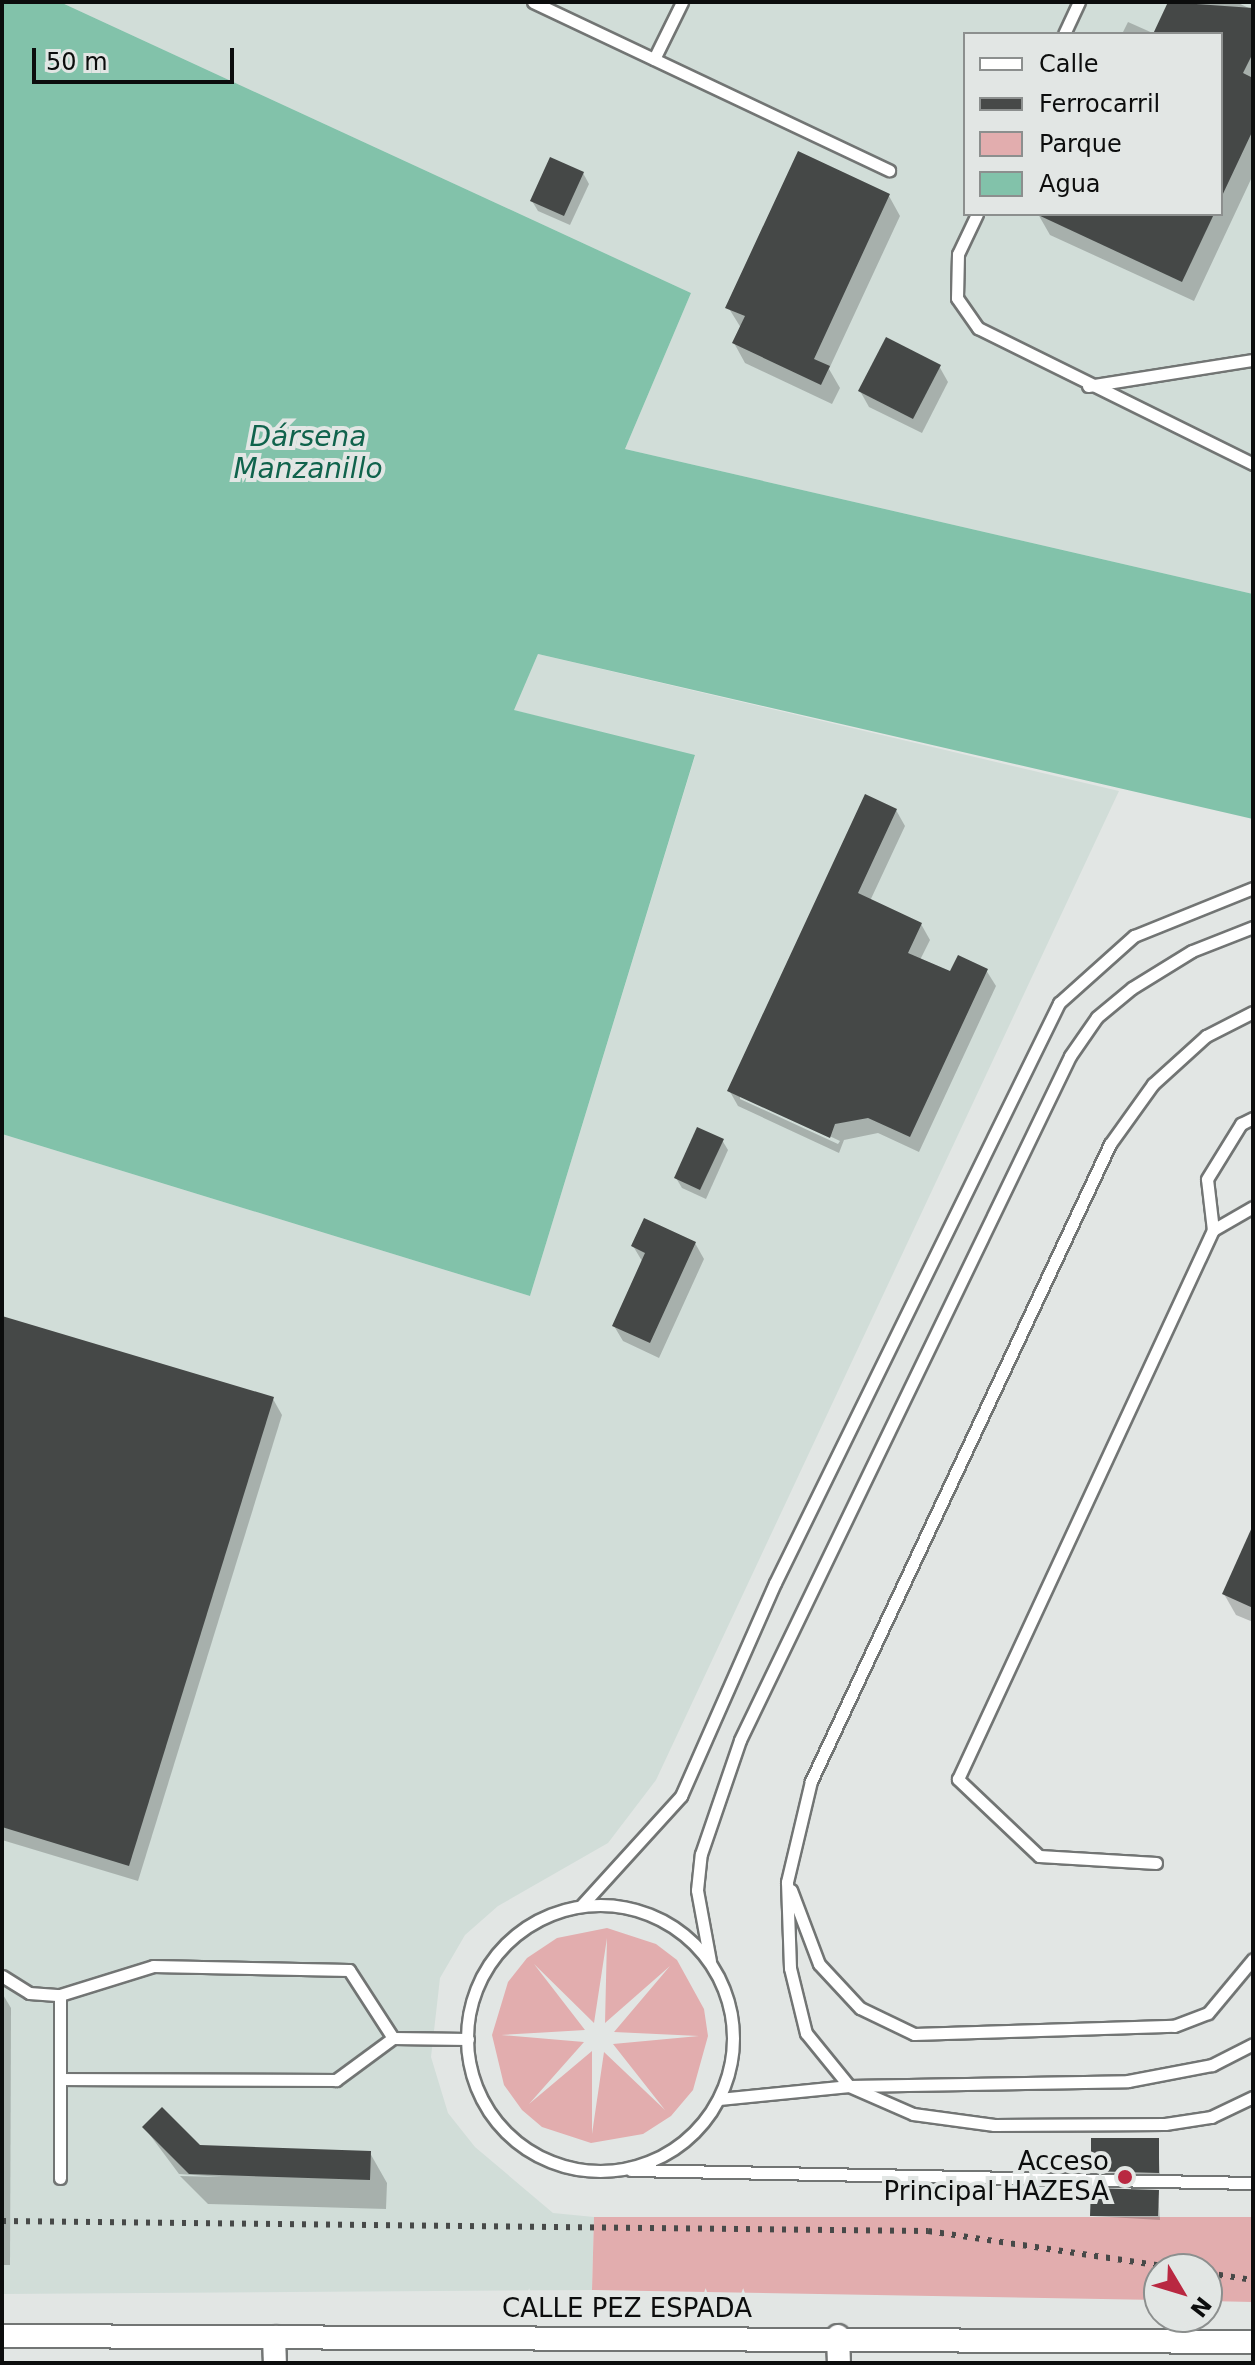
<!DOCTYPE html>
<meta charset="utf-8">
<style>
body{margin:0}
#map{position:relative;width:1255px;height:2365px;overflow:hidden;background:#e2e6e4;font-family:"DejaVu Sans",sans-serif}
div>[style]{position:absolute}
.built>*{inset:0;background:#d1ddd8}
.green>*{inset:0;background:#e2adae}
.water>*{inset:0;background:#82c2aa}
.shadow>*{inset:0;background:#0003}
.building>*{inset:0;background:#454847}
.roads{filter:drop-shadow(2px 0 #727574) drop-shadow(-2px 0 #727574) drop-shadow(0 2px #727574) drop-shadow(0 -2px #727574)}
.service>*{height:11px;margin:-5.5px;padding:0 5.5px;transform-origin:5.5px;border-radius:5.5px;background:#fff}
.service>.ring{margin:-5.5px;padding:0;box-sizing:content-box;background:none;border:11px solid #fff;border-radius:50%}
.minor>*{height:22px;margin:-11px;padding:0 11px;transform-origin:11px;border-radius:11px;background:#fff}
.rail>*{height:6px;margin-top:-3px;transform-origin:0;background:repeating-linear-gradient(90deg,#474948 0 4px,transparent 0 12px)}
.dots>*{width:22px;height:22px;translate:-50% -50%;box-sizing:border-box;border:4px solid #e2e6e4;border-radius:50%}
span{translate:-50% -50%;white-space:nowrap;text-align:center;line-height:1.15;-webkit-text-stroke:8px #e2e6e4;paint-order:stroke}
.poi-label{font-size:26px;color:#0c0d0d}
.right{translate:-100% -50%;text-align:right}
.street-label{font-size:26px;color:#0c0d0d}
.water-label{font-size:28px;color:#10634c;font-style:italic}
.frame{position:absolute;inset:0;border:4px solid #0c0d0d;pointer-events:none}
.legend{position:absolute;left:963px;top:32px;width:260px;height:184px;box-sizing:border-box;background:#e2e6e4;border:2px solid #8c8f8e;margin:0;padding:10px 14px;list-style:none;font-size:24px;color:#0c0d0d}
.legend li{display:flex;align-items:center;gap:16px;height:40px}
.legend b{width:40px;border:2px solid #8c8f8e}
.north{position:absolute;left:1143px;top:2253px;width:80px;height:80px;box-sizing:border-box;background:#e2e6e4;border:2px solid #8c8f8e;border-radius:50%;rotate:128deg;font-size:22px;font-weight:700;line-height:32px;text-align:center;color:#0c0d0d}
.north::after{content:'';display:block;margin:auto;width:28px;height:36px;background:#b92841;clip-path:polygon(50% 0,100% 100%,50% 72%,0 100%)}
.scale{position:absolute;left:32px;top:48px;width:202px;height:36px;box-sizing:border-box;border:4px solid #0c0d0d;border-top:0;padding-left:10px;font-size:24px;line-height:28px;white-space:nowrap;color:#0c0d0d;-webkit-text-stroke:6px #e2e6e4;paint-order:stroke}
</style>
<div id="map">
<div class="built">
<i style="clip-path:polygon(evenodd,60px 2px,1253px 2px,1253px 594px,625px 449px,691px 293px,60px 2px,965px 34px,1221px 34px,1221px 214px,965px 214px,965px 34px)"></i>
<i style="clip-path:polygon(538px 654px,1119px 791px,656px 1780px,608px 1843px,498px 1906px,465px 1935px,440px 1978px,431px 2057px,448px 2113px,475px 2147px,553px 2213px,594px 2217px,592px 2290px,2px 2294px,2px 1134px,530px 1296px,695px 756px,513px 710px)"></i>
</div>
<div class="green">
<i style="clip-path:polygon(evenodd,607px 1928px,656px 1944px,677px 1960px,704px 2009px,708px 2036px,693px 2090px,671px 2116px,643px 2134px,591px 2143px,542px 2127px,522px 2110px,504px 2085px,492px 2035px,508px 1982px,527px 1958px,557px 1938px,607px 1928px,607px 1938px,605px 2023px,670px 1966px,614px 2032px,699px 2036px,613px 2044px,665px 2110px,604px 2052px,592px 2134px,592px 2051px,529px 2104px,584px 2042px,501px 2035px,585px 2030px,534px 1964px,594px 2023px,607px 1938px)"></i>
<i style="clip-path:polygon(594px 2217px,1253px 2217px,1253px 2302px,1207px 2301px,1207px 2269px,1159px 2269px,1159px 2300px,592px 2290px)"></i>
</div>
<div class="water">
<i style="clip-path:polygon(2px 2px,60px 2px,691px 293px,625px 449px,1253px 594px,1253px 819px,538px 654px,514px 710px,695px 755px,530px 1296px,2px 1134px)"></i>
</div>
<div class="shadow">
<i style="clip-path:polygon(1171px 2px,1236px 2px,1253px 10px,1253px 175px,1194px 301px,1050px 235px,1038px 214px,1221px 214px,1221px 34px,1155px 34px)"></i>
<i style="clip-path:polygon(1128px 22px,1155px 34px,1122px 34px)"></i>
<i style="clip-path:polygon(583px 173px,589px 184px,570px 225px,538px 211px,532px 201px)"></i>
<i style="clip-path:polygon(889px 196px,900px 216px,829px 369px,840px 388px,832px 404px,745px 363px,734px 343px,741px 328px,728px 307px)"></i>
<i style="clip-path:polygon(939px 366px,948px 382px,922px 433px,869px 407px,860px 391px)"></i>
<i style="clip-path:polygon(evenodd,896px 810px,905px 826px,870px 901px,921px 924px,930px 940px,920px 960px,951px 974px,986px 970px,996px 986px,919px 1152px,878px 1133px,844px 1140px,839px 1153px,738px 1106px,729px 1090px,896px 810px,740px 1094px,840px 1141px,838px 1144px,740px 1099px,740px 1094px)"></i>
<i style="clip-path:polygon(722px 1140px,728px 1150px,706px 1199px,682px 1188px,676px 1178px)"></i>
<i style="clip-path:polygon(695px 1243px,704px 1259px,659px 1358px,623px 1341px,614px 1326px,642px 1261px,633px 1246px)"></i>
<i style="clip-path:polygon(2px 1318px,273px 1399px,282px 1415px,138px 1881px,2px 1840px)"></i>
<i style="clip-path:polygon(1253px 1529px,1253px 1622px,1236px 1615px,1224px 1594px)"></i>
<i style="clip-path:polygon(2px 1993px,11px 2008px,10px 2265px,2px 2265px)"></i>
<i style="clip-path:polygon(144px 2127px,199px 2147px,370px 2153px,387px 2183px,386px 2209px,208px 2204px,180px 2176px,222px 2177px,179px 2174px)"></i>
<i style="clip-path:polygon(1158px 2140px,1160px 2176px,1093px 2171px)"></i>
<i style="clip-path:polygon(1158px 2192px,1160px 2220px,1092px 2216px)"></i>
</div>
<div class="building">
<i style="clip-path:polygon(1168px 2px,1253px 8px,1253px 53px,1243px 73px,1253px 78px,1253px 130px,1221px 198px,1221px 34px,1153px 34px)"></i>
<i style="clip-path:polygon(798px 151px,890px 194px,814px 359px,830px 366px,821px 385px,732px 343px,745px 316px,725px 308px)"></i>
<i style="clip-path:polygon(550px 157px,584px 172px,564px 216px,530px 201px)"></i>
<i style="clip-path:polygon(1036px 214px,1214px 214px,1182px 282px)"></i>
<i style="clip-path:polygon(886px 337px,941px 365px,913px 419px,858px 391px)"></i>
<i style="clip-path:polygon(865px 794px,897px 809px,858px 893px,922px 923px,908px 953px,950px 971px,958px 955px,988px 969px,910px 1137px,868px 1118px,835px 1124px,830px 1138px,727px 1091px)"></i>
<i style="clip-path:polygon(697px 1127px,724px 1139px,700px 1190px,674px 1178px)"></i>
<i style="clip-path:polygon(644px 1218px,696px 1242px,650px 1343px,612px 1326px,645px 1253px,631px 1246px)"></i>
<i style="clip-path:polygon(2px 1316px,274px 1397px,129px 1866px,2px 1827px)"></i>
<i style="clip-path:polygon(1253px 1525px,1253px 1608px,1222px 1594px)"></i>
<i style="clip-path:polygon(162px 2107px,200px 2145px,371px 2151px,370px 2180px,189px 2174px,142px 2127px)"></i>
<i style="clip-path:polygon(1091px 2138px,1159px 2138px,1159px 2173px,1091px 2171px)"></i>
<i style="clip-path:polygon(1091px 2188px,1159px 2190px,1158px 2216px,1090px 2216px)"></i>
</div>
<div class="roads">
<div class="service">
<i style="left:533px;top:2px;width:394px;rotate:25.3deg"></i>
<i style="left:1064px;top:34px;width:35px;rotate:-65deg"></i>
<i style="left:654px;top:59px;width:64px;rotate:-63.8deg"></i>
<i style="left:977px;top:214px;width:44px;rotate:115.4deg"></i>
<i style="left:958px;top:254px;width:44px;rotate:91.3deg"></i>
<i style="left:957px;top:298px;width:37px;rotate:55deg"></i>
<i style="left:978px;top:328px;width:307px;rotate:26.3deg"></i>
<i style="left:1088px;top:386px;width:167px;rotate:-9deg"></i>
<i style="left:1253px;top:1012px;width:53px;rotate:152.9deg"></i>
<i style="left:1206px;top:1036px;width:72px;rotate:137.8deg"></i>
<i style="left:1153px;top:1084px;width:74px;rotate:125.6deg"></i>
<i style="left:1110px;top:1144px;width:704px;rotate:115.14deg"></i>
<i style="left:811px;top:1781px;width:104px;rotate:103.4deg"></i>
<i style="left:787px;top:1882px;width:86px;rotate:88deg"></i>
<i style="left:790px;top:1968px;width:67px;rotate:76.2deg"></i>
<i style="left:806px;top:2033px;width:68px;rotate:50.9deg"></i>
<i style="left:849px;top:2086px;width:70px;rotate:23.6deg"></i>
<i style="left:913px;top:2114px;width:82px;rotate:7.7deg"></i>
<i style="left:994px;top:2125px;width:171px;rotate:-0.3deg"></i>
<i style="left:1165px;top:2124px;width:47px;rotate:-8.7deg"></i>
<i style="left:1211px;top:2117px;width:47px;rotate:-25.5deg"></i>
<i style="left:1213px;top:1230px;width:46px;rotate:-29.9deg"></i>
<i style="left:1156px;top:1863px;width:117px;rotate:-176.6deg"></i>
<i style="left:1039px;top:1856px;width:112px;rotate:-136.5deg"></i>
<i style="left:958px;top:1779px;width:605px;rotate:-65.09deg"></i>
<i style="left:1213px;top:1230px;width:51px;rotate:-96.7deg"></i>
<i style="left:1207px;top:1179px;width:65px;rotate:-58.3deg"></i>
<i style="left:1241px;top:1124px;width:13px;rotate:-27deg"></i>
<i style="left:791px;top:1890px;width:79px;rotate:69.3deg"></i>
<i style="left:819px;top:1964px;width:60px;rotate:47deg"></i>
<i style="left:860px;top:2008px;width:60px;rotate:25.7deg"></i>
<i style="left:914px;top:2034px;width:260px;rotate:-1.8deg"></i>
<i style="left:1174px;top:2026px;width:36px;rotate:-21deg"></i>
<i style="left:1208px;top:2013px;width:70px;rotate:-50.2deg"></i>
<i class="ring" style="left:467px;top:1905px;width:255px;height:255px"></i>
<i style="left:581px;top:1906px;width:149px;rotate:-47.7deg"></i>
<i style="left:681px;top:1796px;width:233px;rotate:-66.2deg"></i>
<i style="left:775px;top:1583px;width:646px;rotate:-63.91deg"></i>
<i style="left:1059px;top:1003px;width:101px;rotate:-41.8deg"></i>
<i style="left:1134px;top:936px;width:128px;rotate:-22deg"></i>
<i style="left:710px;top:1961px;width:72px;rotate:-100.4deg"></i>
<i style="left:697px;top:1890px;width:36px;rotate:-84deg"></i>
<i style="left:701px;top:1854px;width:120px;rotate:-71.1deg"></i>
<i style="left:740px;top:1740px;width:759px;rotate:-64.24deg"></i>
<i style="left:1070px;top:1056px;width:47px;rotate:-55.3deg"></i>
<i style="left:1097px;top:1017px;width:45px;rotate:-39.6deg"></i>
<i style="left:1132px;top:988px;width:70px;rotate:-31.7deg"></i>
<i style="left:1192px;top:951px;width:66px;rotate:-21.5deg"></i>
<i style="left:2px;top:1976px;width:32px;rotate:32deg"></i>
<i style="left:29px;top:1993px;width:31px;rotate:4deg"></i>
<i style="left:60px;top:1995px;width:97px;rotate:-17.3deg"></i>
<i style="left:153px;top:1966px;width:196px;rotate:1.2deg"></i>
<i style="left:349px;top:1970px;width:81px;rotate:57.1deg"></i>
<i style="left:393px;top:2038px;width:75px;rotate:0.8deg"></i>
<i style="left:60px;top:1995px;width:183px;rotate:90deg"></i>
<i style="left:60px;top:2079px;width:276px;rotate:0.2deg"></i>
<i style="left:336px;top:2080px;width:71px;rotate:-36.4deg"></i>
<i style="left:719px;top:2099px;width:131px;rotate:-5.7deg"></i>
<i style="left:849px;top:2086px;width:279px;rotate:-1deg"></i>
<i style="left:1128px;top:2081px;width:86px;rotate:-10.8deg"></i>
<i style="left:1212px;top:2065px;width:46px;rotate:-27.1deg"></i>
<i style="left:631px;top:2170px;width:622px;rotate:1.2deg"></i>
</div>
<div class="minor">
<i style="left:2px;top:2336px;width:1251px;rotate:0.27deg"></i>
<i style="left:838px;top:2336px;width:27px;rotate:88deg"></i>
<i style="left:274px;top:2337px;width:26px;rotate:88deg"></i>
</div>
</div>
<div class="rail">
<i style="left:2px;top:2221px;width:926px;rotate:0.62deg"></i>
<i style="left:928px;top:2231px;width:256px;rotate:8.5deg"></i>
<i style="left:1207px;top:2273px;width:47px;rotate:8.7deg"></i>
</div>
<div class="dots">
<i style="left:1125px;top:2177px;background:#b92841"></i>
</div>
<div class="poi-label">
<span class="right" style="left:1109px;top:2177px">Acceso<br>Principal HAZESA</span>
</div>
<div class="street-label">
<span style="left:627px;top:2309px">CALLE PEZ ESPADA</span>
</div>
<div class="water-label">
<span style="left:308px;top:453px">Dársena<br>Manzanillo</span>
</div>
<div class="frame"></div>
<ul class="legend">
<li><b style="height:10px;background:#fff"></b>Calle</li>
<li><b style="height:10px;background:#474948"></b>Ferrocarril</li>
<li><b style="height:22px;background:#e2adae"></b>Parque</li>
<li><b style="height:22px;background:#82c2aa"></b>Agua</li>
</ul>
<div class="north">N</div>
<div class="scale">50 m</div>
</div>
